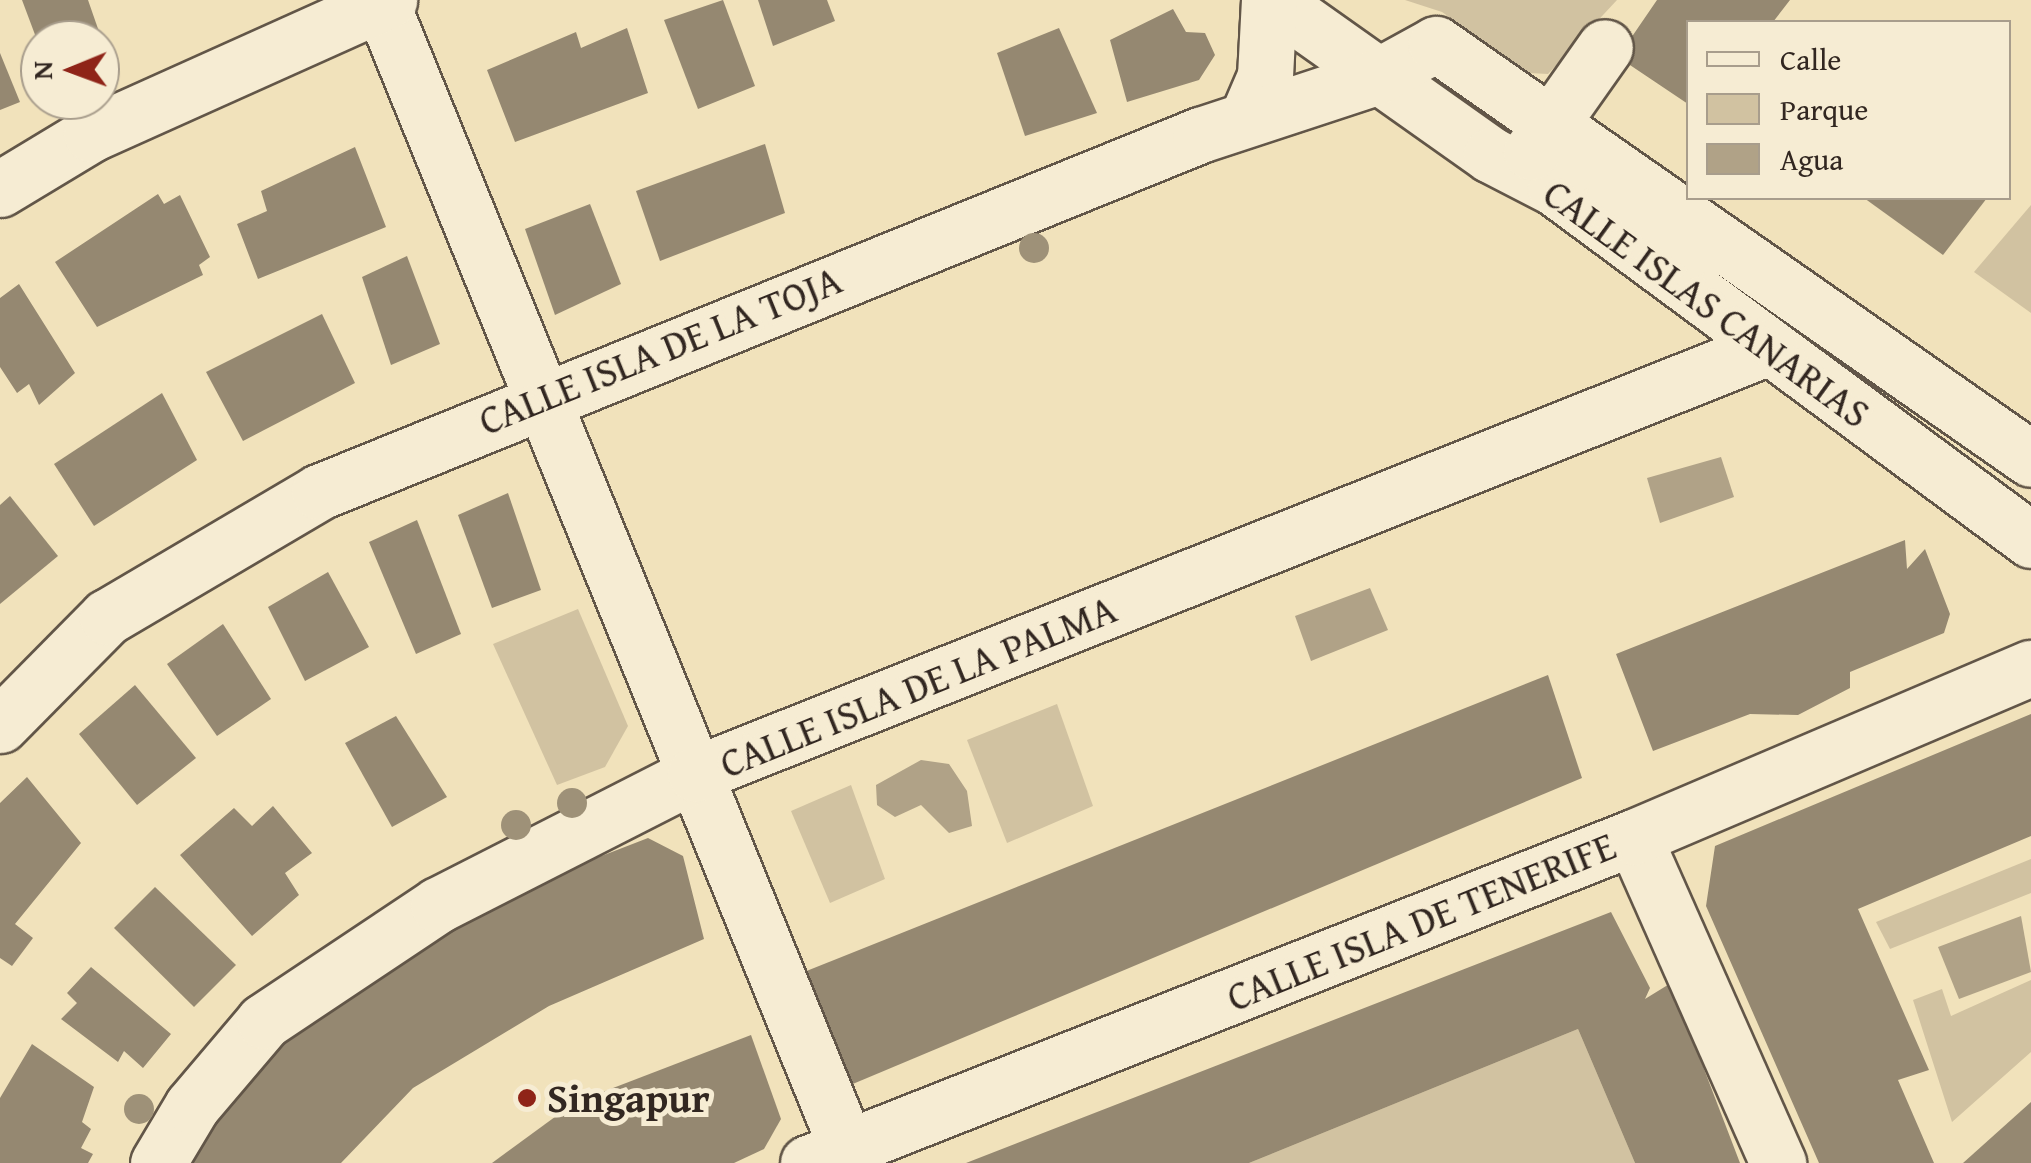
<!DOCTYPE html>
<style>
body{margin:0}
#map{position:relative;width:2031px;height:1163px;overflow:hidden;background:#f1e2bb;font-family:"Gentium Book Plus",serif}
div>[style]{position:absolute}
.green>*{inset:0;background:#d1c2a1}
.water>*{inset:0;background:#b0a287}
.building>*{inset:0;background:#958871}
.roads{filter:drop-shadow(2px 0 #625648) drop-shadow(-2px 0 #625648) drop-shadow(0 2px #625648) drop-shadow(0 -2px #625648)}
.minor>*{height:55px;margin:-27.5px;padding:0 27.5px;transform-origin:27.5px;border-radius:27.5px;background:#f6ecd3}
.trees>*{width:30px;height:30px;margin:-15px;border-radius:50%;background:#9e9178}
.dots>*{width:28px;height:28px;translate:-50% -50%;box-sizing:border-box;border:5px solid #f6ecd3;border-radius:50%}
span{translate:-50% -50%;white-space:nowrap;text-align:center;line-height:1.15;-webkit-text-stroke:10px #f6ecd3;paint-order:stroke}
.street-label{font-size:40px;color:#322721}
.poi-label{font-size:40px;color:#322721;font-weight:700}
.left{translate:0 -50%;text-align:left}
.legend{position:absolute;left:1686px;top:20px;width:325px;height:180px;box-sizing:border-box;background:#f6ecd3;border:2px solid #a89d8c;margin:0;padding:12px 18px;list-style:none;font-size:30px;color:#322721}
.legend li{display:flex;align-items:center;gap:20px;height:50px}
.legend b{width:50px;border:2px solid #a89d8c}
.north{position:absolute;left:20px;top:20px;width:100px;height:100px;box-sizing:border-box;background:#f6ecd3;border:2px solid #a89d8c;border-radius:50%;rotate:269deg;font-size:28px;font-weight:700;line-height:40px;text-align:center;color:#322721}
.north::after{content:'';display:block;margin:auto;width:35px;height:45px;background:#8f2418;clip-path:polygon(50% 0,100% 100%,50% 72%,0 100%)}
</style>
<div id="map">
<div class="green">
<i style="clip-path:polygon(1405px 0,1617px 0,1548px 74px,1529px 73px,1442px 12px)"></i>
<i style="clip-path:polygon(2031px 205px,2031px 313px,1974px 272px)"></i>
<i style="clip-path:polygon(578px 609px,628px 726px,605px 767px,557px 785px,493px 644px)"></i>
<i style="clip-path:polygon(1057px 704px,1093px 806px,1007px 843px,967px 740px)"></i>
<i style="clip-path:polygon(851px 785px,885px 879px,830px 903px,791px 811px)"></i>
<i style="clip-path:polygon(2031px 859px,2031px 893px,1890px 949px,1876px 922px)"></i>
<i style="clip-path:polygon(2031px 980px,2031px 1052px,1952px 1122px,1913px 1000px,1942px 989px,1951px 1016px)"></i>
<i style="clip-path:polygon(1578px 1029px,1635px 1163px,1249px 1163px)"></i>
</div>
<div class="water">
<i style="clip-path:polygon(1721px 457px,1734px 497px,1660px 523px,1647px 478px)"></i>
<i style="clip-path:polygon(1370px 588px,1388px 630px,1311px 661px,1295px 616px)"></i>
<i style="clip-path:polygon(921px 760px,949px 764px,967px 791px,972px 826px,949px 833px,921px 805px,895px 817px,877px 805px,876px 785px)"></i>
<i style="clip-path:polygon(2021px 916px,2031px 972px,1959px 999px,1938px 947px)"></i>
</div>
<div class="building">
<i style="clip-path:polygon(22px 0,88px 0,104px 46px,37px 40px)"></i>
<i style="clip-path:polygon(723px 0,755px 86px,698px 109px,664px 20px)"></i>
<i style="clip-path:polygon(758px 0,827px 0,835px 21px,773px 46px)"></i>
<i style="clip-path:polygon(1657px 0,1790px 0,1773px 22px,1688px 22px,1688px 104px,1618px 57px)"></i>
<i style="clip-path:polygon(1173px 9px,1186px 32px,1205px 33px,1215px 55px,1199px 80px,1127px 102px,1110px 40px)"></i>
<i style="clip-path:polygon(627px 28px,648px 93px,515px 142px,487px 70px,576px 32px,581px 48px)"></i>
<i style="clip-path:polygon(1059px 28px,1097px 113px,1025px 136px,997px 53px)"></i>
<i style="clip-path:polygon(0 53px,20px 102px,0 110px)"></i>
<i style="clip-path:polygon(765px 144px,785px 213px,660px 261px,636px 191px)"></i>
<i style="clip-path:polygon(355px 147px,386px 227px,258px 279px,237px 224px,267px 211px,261px 191px)"></i>
<i style="clip-path:polygon(158px 194px,164px 204px,180px 195px,210px 257px,199px 265px,203px 275px,97px 327px,55px 262px)"></i>
<i style="clip-path:polygon(1864px 198px,1987px 198px,1943px 255px)"></i>
<i style="clip-path:polygon(590px 204px,621px 284px,555px 315px,525px 229px)"></i>
<i style="clip-path:polygon(407px 256px,440px 344px,391px 365px,362px 277px)"></i>
<i style="clip-path:polygon(19px 284px,75px 373px,39px 405px,29px 384px,17px 393px,0 367px,0 298px)"></i>
<i style="clip-path:polygon(322px 314px,355px 383px,243px 441px,206px 372px)"></i>
<i style="clip-path:polygon(162px 393px,197px 460px,94px 526px,54px 464px)"></i>
<i style="clip-path:polygon(508px 493px,541px 590px,492px 608px,458px 515px)"></i>
<i style="clip-path:polygon(10px 496px,58px 556px,0 604px,0 505px)"></i>
<i style="clip-path:polygon(417px 520px,461px 634px,416px 654px,369px 542px)"></i>
<i style="clip-path:polygon(1905px 540px,1907px 569px,1925px 549px,1950px 614px,1944px 633px,1850px 672px,1850px 688px,1798px 715px,1750px 714px,1653px 751px,1616px 654px)"></i>
<i style="clip-path:polygon(328px 572px,369px 647px,305px 681px,268px 607px)"></i>
<i style="clip-path:polygon(223px 624px,271px 699px,217px 736px,167px 664px)"></i>
<i style="clip-path:polygon(1548px 675px,1582px 778px,848px 1086px,804px 972px)"></i>
<i style="clip-path:polygon(135px 685px,196px 758px,137px 805px,79px 734px)"></i>
<i style="clip-path:polygon(2031px 714px,2031px 836px,1858px 909px,1929px 1070px,1898px 1080px,1934px 1163px,1819px 1163px,1706px 906px,1715px 846px)"></i>
<i style="clip-path:polygon(396px 716px,447px 797px,392px 827px,345px 743px)"></i>
<i style="clip-path:polygon(27px 777px,81px 843px,15px 924px,33px 938px,12px 966px,0 958px,0 803px)"></i>
<i style="clip-path:polygon(273px 806px,312px 853px,285px 873px,299px 895px,252px 936px,180px 855px,234px 808px,252px 826px)"></i>
<i style="clip-path:polygon(648px 838px,683px 856px,704px 939px,549px 1006px,413px 1088px,341px 1163px,184px 1163px,277px 1046px,332px 999px,501px 895px)"></i>
<i style="clip-path:polygon(155px 887px,236px 965px,194px 1007px,114px 928px)"></i>
<i style="clip-path:polygon(1611px 912px,1650px 988px,1645px 999px,1671px 983px,1740px 1163px,1635px 1163px,1578px 1029px,1249px 1163px,966px 1163px)"></i>
<i style="clip-path:polygon(91px 967px,171px 1034px,143px 1068px,124px 1051px,118px 1062px,61px 1019px,77px 1003px,67px 993px)"></i>
<i style="clip-path:polygon(751px 1035px,781px 1119px,764px 1149px,734px 1163px,492px 1163px,574px 1103px)"></i>
<i style="clip-path:polygon(32px 1044px,94px 1087px,82px 1122px,91px 1129px,81px 1148px,93px 1154px,88px 1163px,0 1163px,0 1098px)"></i>
<i style="clip-path:polygon(2031px 1102px,2031px 1163px,1963px 1163px)"></i>
</div>
<div class="roads">
<div class="minor">
<i style="left:380px;top:0;width:1256px;rotate:67.87deg"></i>
<i style="left:1272px;top:0;width:268px;rotate:35.3deg"></i>
<i style="left:1491px;top:155px;width:72px;rotate:27.3deg"></i>
<i style="left:1555px;top:188px;width:592px;rotate:36.48deg"></i>
<i style="left:1247px;top:118px;width:46px;rotate:-66.8deg"></i>
<i style="left:1265px;top:76px;width:76px;rotate:-87deg"></i>
<i style="left:1531px;top:152px;width:128px;rotate:-54.8deg"></i>
<i style="left:0;top:189px;width:106px;rotate:-31.1deg"></i>
<i style="left:91px;top:134px;width:327px;rotate:-24.2deg"></i>
<i style="left:0;top:725px;width:152px;rotate:-45.3deg"></i>
<i style="left:107px;top:617px;width:246px;rotate:-30.5deg"></i>
<i style="left:319px;top:492px;width:951px;rotate:-22.06deg"></i>
<i style="left:1200px;top:135px;width:185px;rotate:-18.2deg"></i>
<i style="left:1376px;top:77px;width:68px;rotate:-28.8deg"></i>
<i style="left:1436px;top:44px;width:725px;rotate:34.89deg"></i>
<i style="left:1643px;top:858px;width:334px;rotate:66.1deg"></i>
<i style="left:158px;top:1163px;width:66px;rotate:-59.2deg"></i>
<i style="left:192px;top:1106px;width:111px;rotate:-49.7deg"></i>
<i style="left:264px;top:1021px;width:209px;rotate:-33.7deg"></i>
<i style="left:438px;top:905px;width:288px;rotate:-27deg"></i>
<i style="left:695px;top:774px;width:1156px;rotate:-21.68deg"></i>
<i style="left:808px;top:1163px;width:888px;rotate:-21.54deg"></i>
<i style="left:1634px;top:837px;width:431px;rotate:-23.1deg"></i>
</div>
</div>
<div class="trees">
<i style="left:1034px;top:248px"></i>
<i style="left:572px;top:803px"></i>
<i style="left:516px;top:825px"></i>
<i style="left:139px;top:1109px"></i>
</div>
<div class="dots">
<i style="left:527px;top:1098px;background:#8f2418"></i>
</div>
<div class="street-label">
<span style="left:1707px;top:303px;rotate:36deg">CALLE ISLAS CANARIAS</span>
<span style="left:660px;top:350px;rotate:-22deg">CALLE ISLA DE LA TOJA</span>
<span style="left:918px;top:686px;rotate:-22deg">CALLE ISLA DE LA PALMA</span>
<span style="left:1421px;top:921px;rotate:-22deg">CALLE ISLA DE TENERIFE</span>
</div>
<div class="poi-label">
<span class="left" style="left:547px;top:1098px">Singapur</span>
</div>
<ul class="legend">
<li><b style="height:12px;background:#f6ecd3"></b>Calle</li>
<li><b style="height:28px;background:#d1c2a1"></b>Parque</li>
<li><b style="height:28px;background:#b0a287"></b>Agua</li>
</ul>
<div class="north">N</div>
</div>
